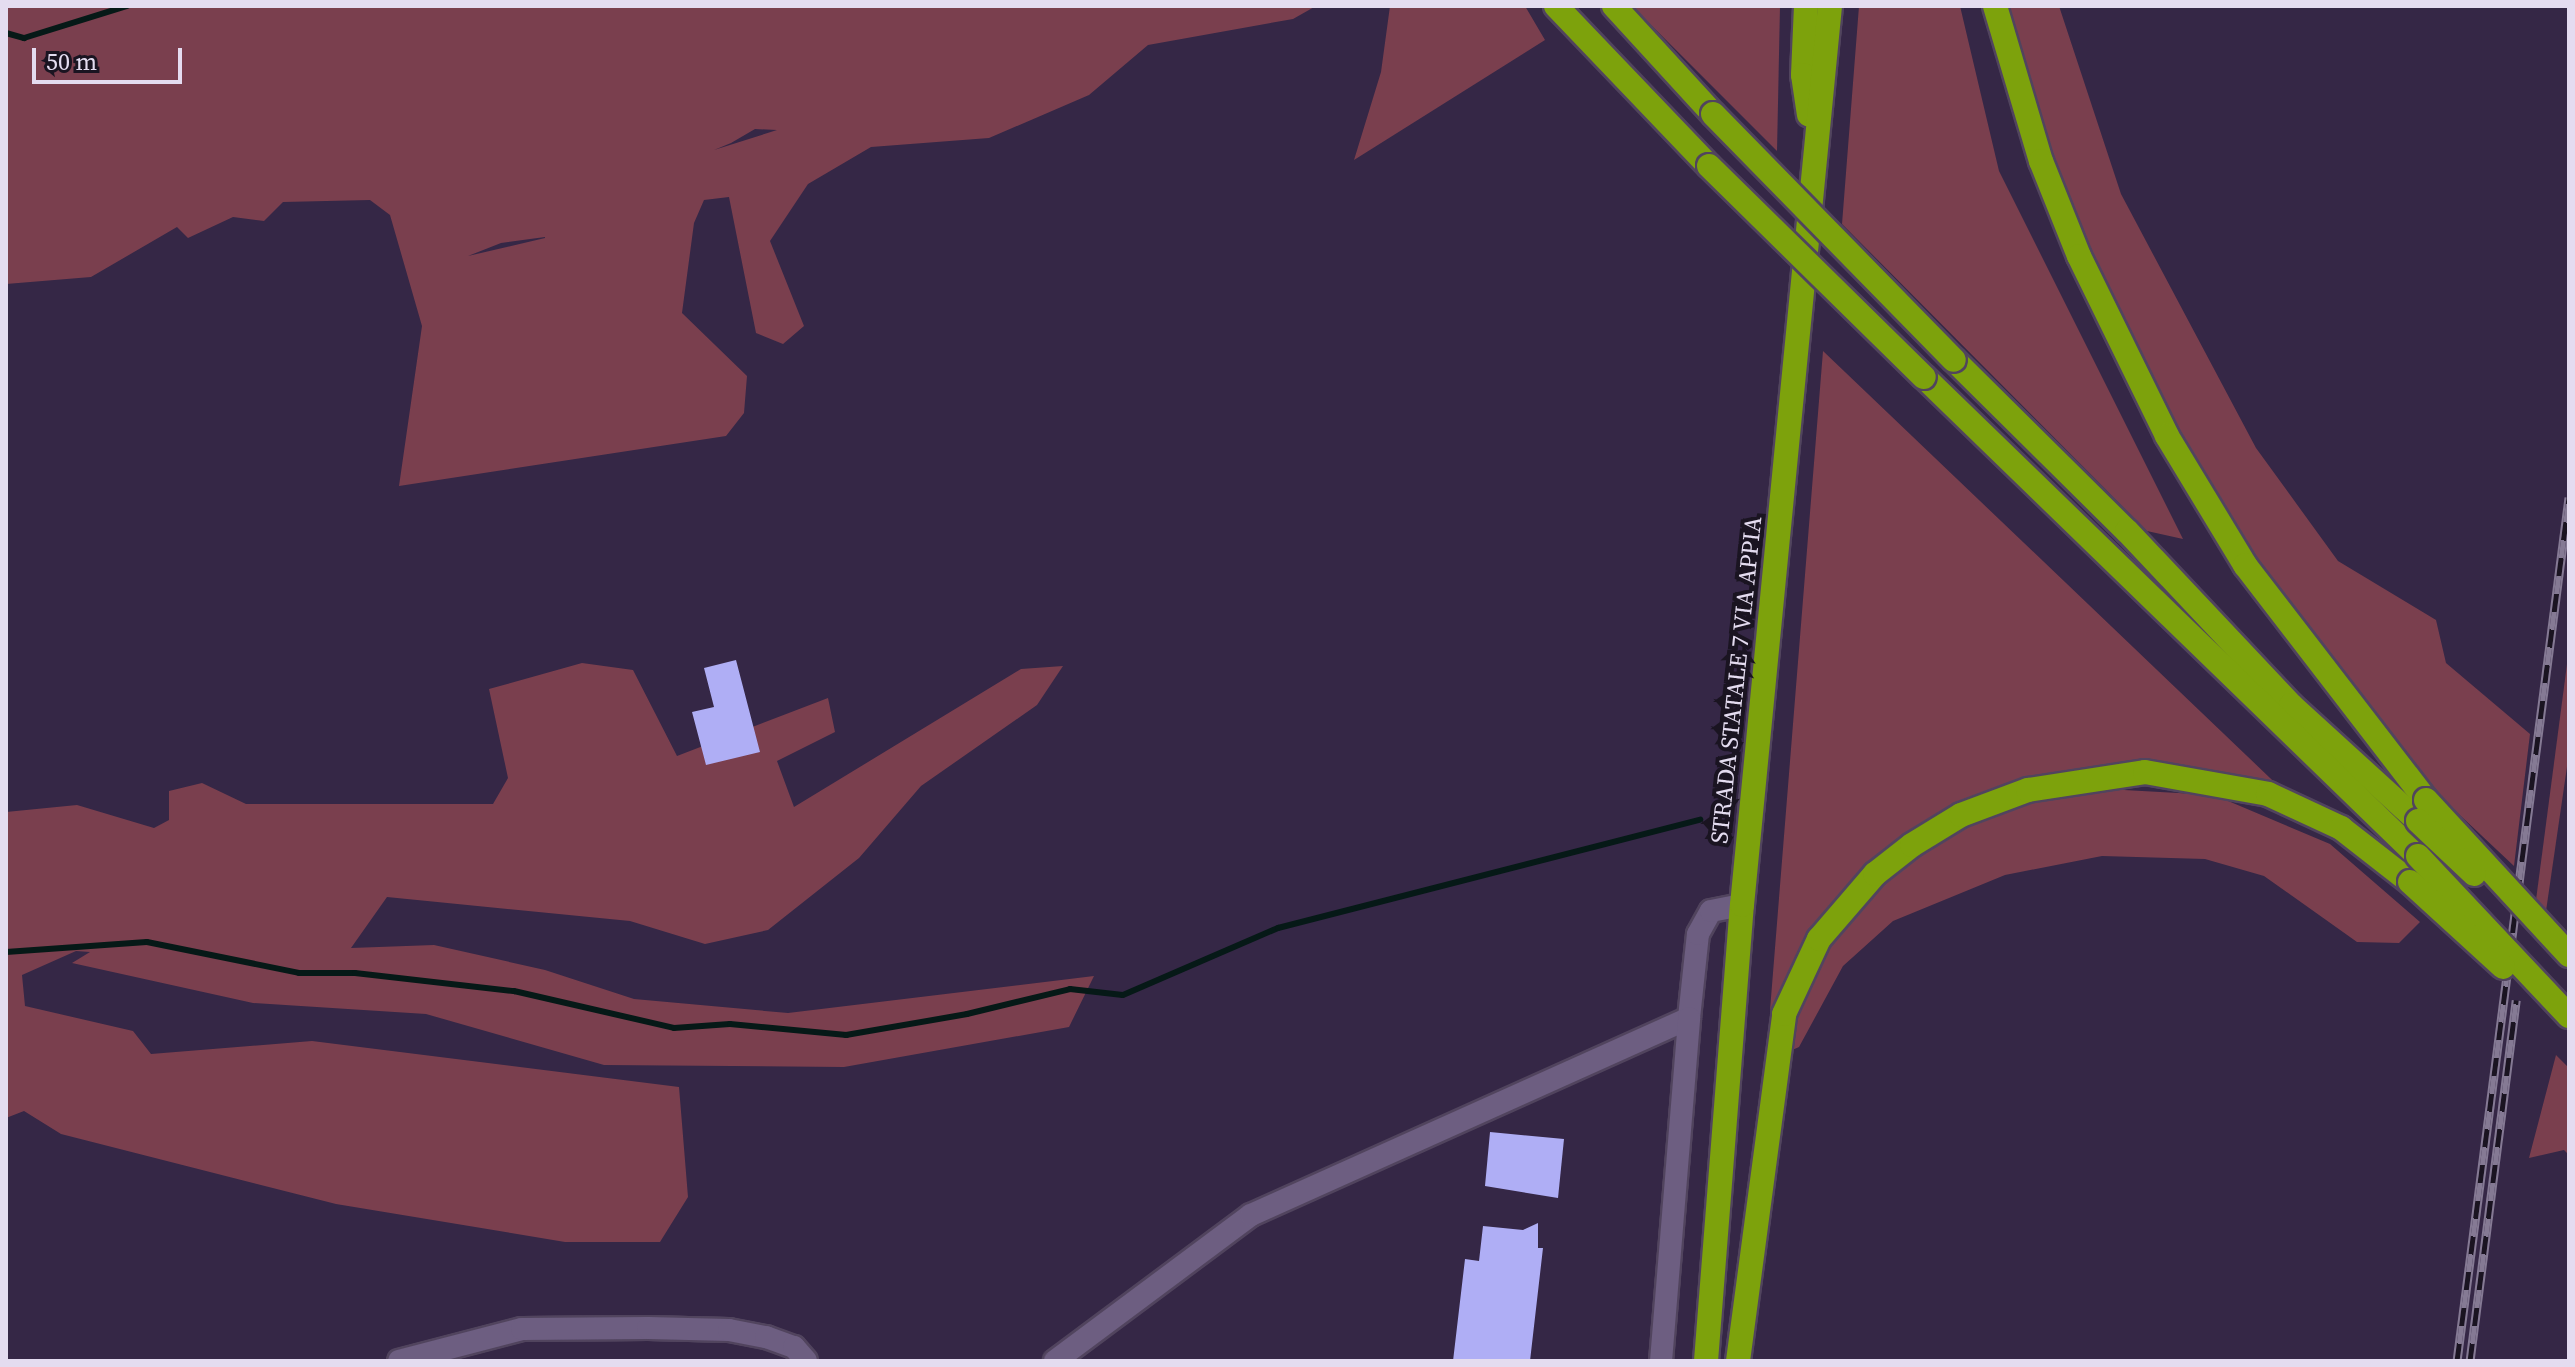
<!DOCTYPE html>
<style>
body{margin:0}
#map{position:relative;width:2575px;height:1367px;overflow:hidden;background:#352746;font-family:"Source Serif 4",serif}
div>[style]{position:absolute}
.green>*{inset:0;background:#7a3f4e}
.stream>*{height:6px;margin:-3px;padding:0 3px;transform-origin:3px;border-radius:3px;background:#061917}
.building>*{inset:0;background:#afaef5}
.roads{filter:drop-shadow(2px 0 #51445e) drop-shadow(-2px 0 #51445e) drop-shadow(0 2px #51445e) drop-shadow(0 -2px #51445e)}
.street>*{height:22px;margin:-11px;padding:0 11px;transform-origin:11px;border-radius:11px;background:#6d5e81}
.highway>*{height:24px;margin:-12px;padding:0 12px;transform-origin:12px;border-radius:12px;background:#7da20c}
.rail>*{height:9px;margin-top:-4.5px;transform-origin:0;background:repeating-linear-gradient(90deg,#1a1421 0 18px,#857a94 0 36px);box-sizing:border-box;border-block:2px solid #857a94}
.bridges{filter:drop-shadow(2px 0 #51445e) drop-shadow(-2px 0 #51445e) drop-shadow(0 2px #51445e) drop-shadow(0 -2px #51445e)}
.highway-bridge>*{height:24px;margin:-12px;padding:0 12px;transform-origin:12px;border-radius:12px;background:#7da20c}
span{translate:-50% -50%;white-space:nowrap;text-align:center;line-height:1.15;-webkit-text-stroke:8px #1a1421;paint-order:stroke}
.street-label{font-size:24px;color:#e4dcf0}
.frame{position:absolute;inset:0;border:8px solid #e4dcf0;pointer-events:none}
.scale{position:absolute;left:32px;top:48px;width:150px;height:36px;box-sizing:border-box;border:4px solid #e4dcf0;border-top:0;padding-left:10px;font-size:24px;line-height:28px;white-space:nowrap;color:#e4dcf0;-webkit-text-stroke:6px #1a1421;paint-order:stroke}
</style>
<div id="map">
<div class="green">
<i style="clip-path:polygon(evenodd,6px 6px,1316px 6px,1293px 19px,1148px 45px,1089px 95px,989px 138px,871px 147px,808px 184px,770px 241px,804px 326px,783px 344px,756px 333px,729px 197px,704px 200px,694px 223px,682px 313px,747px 376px,744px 413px,726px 436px,399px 486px,422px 326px,390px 215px,370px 200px,283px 202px,264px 221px,233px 217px,188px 238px,177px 227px,91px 277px,6px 284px,6px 6px,755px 129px,777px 130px,714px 150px,731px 143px,755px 129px,6px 6px,545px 237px,545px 238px,468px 256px,501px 243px,545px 237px)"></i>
<i style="clip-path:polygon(1390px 6px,1525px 6px,1545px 40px,1354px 160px,1381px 72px)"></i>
<i style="clip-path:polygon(1632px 6px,1780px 6px,1777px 151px)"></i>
<i style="clip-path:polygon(1859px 6px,1960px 6px,1999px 171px,2183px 539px,2147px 531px,1842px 224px)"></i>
<i style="clip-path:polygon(1997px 6px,2059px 6px,2121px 194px,2256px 448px,2338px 561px,2436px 620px,2446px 663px,2530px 734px,2514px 866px,2431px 788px,2191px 482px,2045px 167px)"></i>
<i style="clip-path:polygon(1823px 351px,2291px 798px,2127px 772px,2041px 782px,1846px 891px,1770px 1010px)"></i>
<i style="clip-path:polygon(2569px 649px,2569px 753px,2546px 911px,2536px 900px)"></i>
<i style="clip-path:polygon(582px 663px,633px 670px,677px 756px,828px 698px,835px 732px,777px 761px,794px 807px,1021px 669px,1063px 666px,1037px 705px,921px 786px,859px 858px,768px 930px,705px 944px,630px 921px,387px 897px,351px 948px,434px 945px,545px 970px,634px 999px,788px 1013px,1094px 976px,1069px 1027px,844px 1067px,604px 1065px,426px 1014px,253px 1003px,72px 963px,90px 952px,76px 951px,22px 975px,25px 1006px,133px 1031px,151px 1054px,312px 1041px,679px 1087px,688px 1197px,660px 1242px,565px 1242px,336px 1204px,61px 1134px,24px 1111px,6px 1118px,6px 812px,77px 805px,154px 828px,169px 820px,169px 791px,202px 783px,246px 804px,493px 804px,508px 778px,489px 689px)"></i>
<i style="clip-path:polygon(2088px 788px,2214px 795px,2330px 844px,2420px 922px,2399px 943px,2357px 942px,2264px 876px,2205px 859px,2102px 856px,2005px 875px,1893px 921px,1843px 966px,1799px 1047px,1774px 1058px,1821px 939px,1919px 845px,1994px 809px)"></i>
<i style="clip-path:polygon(2556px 1055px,2569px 1068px,2569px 1155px,2564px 1150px,2529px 1158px)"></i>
</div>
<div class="stream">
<i style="left:6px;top:33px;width:19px;rotate:16deg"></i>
<i style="left:24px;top:38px;width:108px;rotate:-17.3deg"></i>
<i style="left:6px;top:952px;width:141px;rotate:-4.1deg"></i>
<i style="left:147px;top:942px;width:155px;rotate:11.5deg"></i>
<i style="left:299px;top:973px;width:56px"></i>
<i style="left:355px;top:973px;width:160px;rotate:6.5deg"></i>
<i style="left:514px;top:991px;width:164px;rotate:13deg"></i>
<i style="left:674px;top:1028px;width:56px;rotate:-4.1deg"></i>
<i style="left:730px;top:1024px;width:117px;rotate:5.4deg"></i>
<i style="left:846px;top:1035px;width:123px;rotate:-9.8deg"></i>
<i style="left:967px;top:1014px;width:106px;rotate:-13.6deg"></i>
<i style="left:1070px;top:989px;width:53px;rotate:6.5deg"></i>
<i style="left:1123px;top:995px;width:169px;rotate:-23.4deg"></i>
<i style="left:1278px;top:928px;width:436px;rotate:-14.4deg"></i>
</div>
<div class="building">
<i style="clip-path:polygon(736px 660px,760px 752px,706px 765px,692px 712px,714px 707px,704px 668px)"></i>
<i style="clip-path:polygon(1490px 1132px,1564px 1139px,1558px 1198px,1485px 1186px)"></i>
<i style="clip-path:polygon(1538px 1223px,1538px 1248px,1543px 1248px,1530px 1361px,1453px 1361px,1465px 1259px,1479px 1261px,1483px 1226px,1523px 1230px)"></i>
</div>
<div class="roads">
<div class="street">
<i style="left:399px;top:1361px;width:127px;rotate:-14.6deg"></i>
<i style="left:522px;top:1329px;width:126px;rotate:-0.5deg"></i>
<i style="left:648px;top:1328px;width:81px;rotate:1.4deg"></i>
<i style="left:729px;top:1330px;width:38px;rotate:11deg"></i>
<i style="left:766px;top:1337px;width:30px;rotate:20deg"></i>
<i style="left:794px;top:1347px;width:18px;rotate:49deg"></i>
<i style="left:1055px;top:1361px;width:244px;rotate:-36.7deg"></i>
<i style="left:1251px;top:1215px;width:480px;rotate:-24.2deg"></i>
<i style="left:1689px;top:1018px;width:84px;rotate:-83.9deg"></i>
<i style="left:1698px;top:934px;width:26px;rotate:-61deg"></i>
<i style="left:1711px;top:911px;width:32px;rotate:-11deg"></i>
<i style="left:1661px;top:1361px;width:344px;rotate:-85.3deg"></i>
</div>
<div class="highway">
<i style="left:1556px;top:6px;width:221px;rotate:46.3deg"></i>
<i style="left:1614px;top:6px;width:147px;rotate:47.5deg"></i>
<i style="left:1806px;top:6px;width:69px;rotate:92.5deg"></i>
<i style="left:1803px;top:75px;width:40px;rotate:81.5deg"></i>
<i style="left:1995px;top:6px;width:162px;rotate:73.5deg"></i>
<i style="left:2041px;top:161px;width:102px;rotate:68.2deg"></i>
<i style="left:2079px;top:256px;width:200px;rotate:63.9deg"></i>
<i style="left:2167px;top:436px;width:151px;rotate:58.8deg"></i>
<i style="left:2245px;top:565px;width:297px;rotate:52.4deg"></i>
<i style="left:1954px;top:360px;width:243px;rotate:44.7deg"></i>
<i style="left:2127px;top:531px;width:239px;rotate:46.7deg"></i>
<i style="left:2291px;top:705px;width:172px;rotate:42.4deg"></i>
<i style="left:1924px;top:377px;width:688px;rotate:44.12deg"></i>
<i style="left:1706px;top:1361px;width:457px;rotate:-85.5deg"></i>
<i style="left:1742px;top:905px;width:903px;rotate:-84.41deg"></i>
<i style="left:1738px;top:1361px;width:350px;rotate:-82.4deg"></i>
<i style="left:1784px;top:1014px;width:83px;rotate:-65deg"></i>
<i style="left:1819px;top:939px;width:86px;rotate:-49.3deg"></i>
<i style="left:1875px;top:874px;width:47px;rotate:-38.1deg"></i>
<i style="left:1912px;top:845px;width:57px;rotate:-31.5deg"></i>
<i style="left:1961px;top:815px;width:72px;rotate:-20.5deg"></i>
<i style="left:2028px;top:790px;width:118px;rotate:-8.7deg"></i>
<i style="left:2145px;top:772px;width:125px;rotate:10.1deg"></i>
<i style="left:2268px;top:794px;width:81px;rotate:25deg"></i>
<i style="left:2341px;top:828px;width:88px;rotate:38deg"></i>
</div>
</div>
<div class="rail">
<i style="left:2457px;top:1361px;width:871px;rotate:-82.61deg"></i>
<i style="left:2470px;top:1361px;width:364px;rotate:-82.7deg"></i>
</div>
<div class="bridges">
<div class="highway-bridge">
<i style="left:1713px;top:114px;width:344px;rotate:45.6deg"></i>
<i style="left:1709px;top:166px;width:301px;rotate:44.5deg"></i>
<i style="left:2426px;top:800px;width:211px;rotate:47.3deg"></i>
<i style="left:2418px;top:821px;width:77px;rotate:43.4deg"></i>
<i style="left:2418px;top:856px;width:220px;rotate:46.7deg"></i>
<i style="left:2410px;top:882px;width:126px;rotate:42.4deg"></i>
</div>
</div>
<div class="street-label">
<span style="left:1736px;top:680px;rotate:-84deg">STRADA STATALE 7 VIA APPIA</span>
</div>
<div class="frame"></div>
<div class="scale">50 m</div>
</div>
